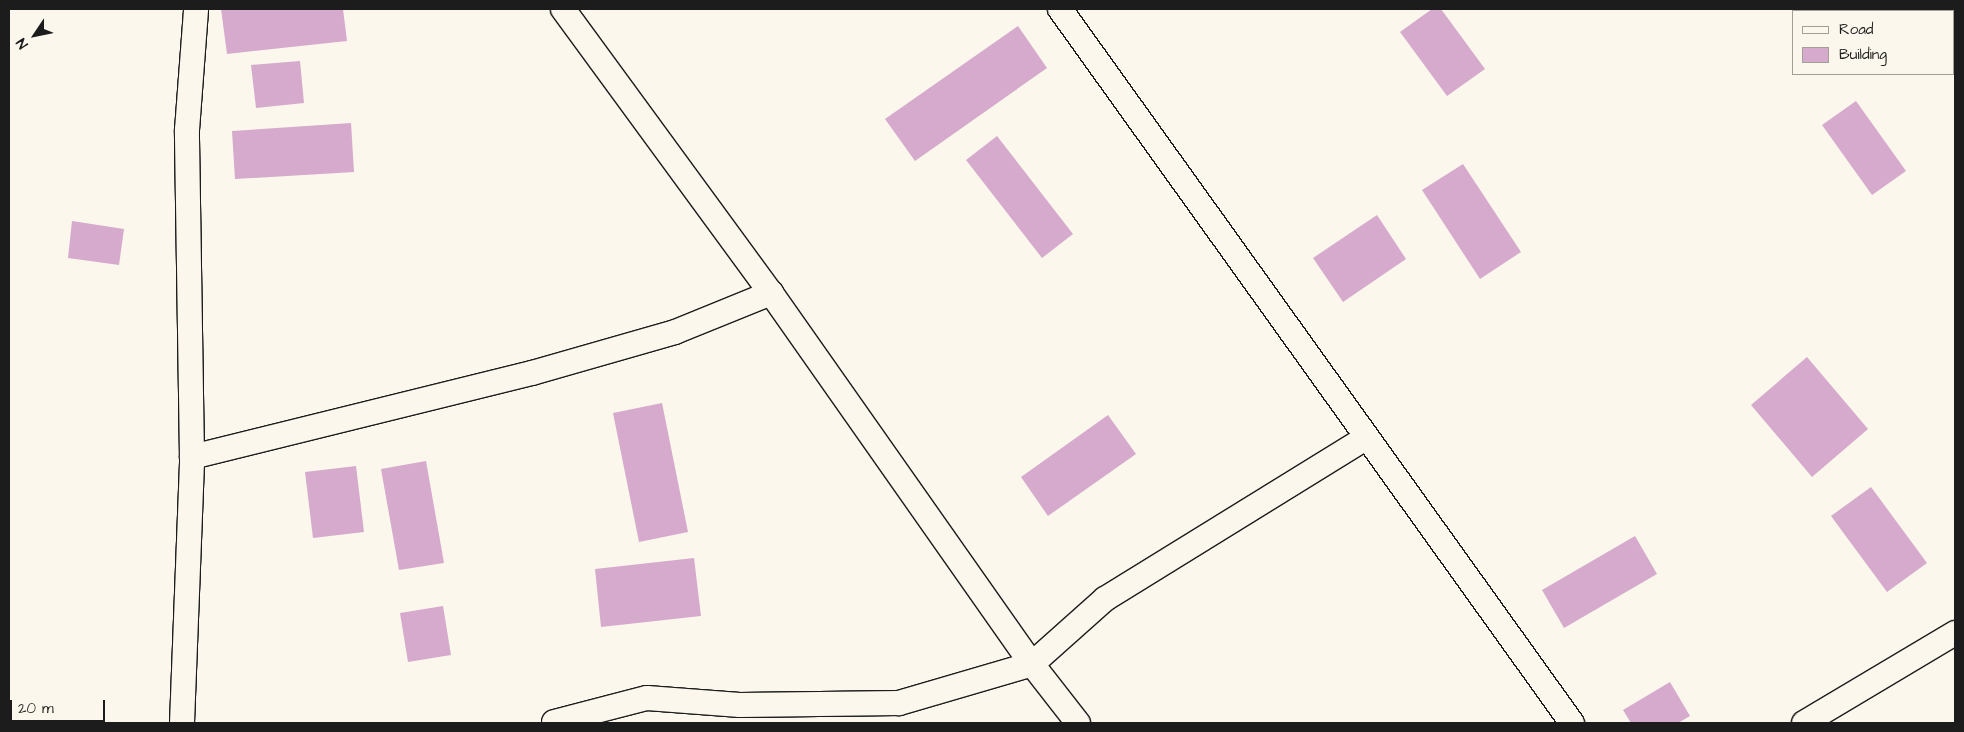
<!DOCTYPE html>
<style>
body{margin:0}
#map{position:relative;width:1964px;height:732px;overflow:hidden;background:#fbf7ec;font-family:"Architects Daughter",sans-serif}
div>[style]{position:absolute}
.building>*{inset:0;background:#d6aacd}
.roads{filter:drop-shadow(1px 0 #1c1c1c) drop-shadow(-1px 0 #1c1c1c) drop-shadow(0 1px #1c1c1c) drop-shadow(0 -1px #1c1c1c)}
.minor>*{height:24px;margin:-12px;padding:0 12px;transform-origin:12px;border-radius:12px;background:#fbf7ec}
span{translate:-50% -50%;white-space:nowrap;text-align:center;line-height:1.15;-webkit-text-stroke:4.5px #fbf7ec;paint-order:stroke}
.frame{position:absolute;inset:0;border:10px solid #1c1c1c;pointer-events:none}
.legend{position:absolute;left:1792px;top:10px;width:162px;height:65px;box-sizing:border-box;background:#fbf7ec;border:1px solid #a29f99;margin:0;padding:6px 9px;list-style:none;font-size:15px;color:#1c1c1c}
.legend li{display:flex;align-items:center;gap:10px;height:25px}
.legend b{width:25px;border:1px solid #a29f99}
.north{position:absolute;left:10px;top:10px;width:50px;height:50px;-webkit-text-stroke:4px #fbf7ec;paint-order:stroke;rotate:236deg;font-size:14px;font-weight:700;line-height:20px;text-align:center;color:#1c1c1c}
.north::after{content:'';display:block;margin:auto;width:18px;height:22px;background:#1c1c1c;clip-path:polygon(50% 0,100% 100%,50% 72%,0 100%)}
.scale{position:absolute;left:10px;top:700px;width:95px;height:22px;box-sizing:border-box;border:2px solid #1c1c1c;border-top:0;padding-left:6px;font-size:15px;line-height:18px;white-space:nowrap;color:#1c1c1c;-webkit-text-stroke:4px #fbf7ec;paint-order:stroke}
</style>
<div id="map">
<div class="building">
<i style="clip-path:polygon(221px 9px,343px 9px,347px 41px,227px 54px)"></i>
<i style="clip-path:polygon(1432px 9px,1441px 9px,1485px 69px,1447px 96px,1400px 32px)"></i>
<i style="clip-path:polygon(1018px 26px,1047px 68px,915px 161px,885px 119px)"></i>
<i style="clip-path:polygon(300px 61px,304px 103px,256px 108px,251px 65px)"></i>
<i style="clip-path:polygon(1856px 101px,1906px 171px,1872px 195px,1822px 125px)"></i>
<i style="clip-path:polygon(351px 123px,354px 172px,235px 179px,232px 131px)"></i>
<i style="clip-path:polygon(997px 136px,1073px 234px,1042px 258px,966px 160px)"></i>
<i style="clip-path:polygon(1463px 164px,1521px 252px,1480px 279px,1422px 190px)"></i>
<i style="clip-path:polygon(1377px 215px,1406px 259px,1343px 302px,1313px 258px)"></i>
<i style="clip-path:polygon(72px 221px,124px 229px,119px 265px,68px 258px)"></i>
<i style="clip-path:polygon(1807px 357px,1868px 429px,1812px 477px,1751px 405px)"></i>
<i style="clip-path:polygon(662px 403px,688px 532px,639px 542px,613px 413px)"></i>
<i style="clip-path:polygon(1108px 415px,1136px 454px,1048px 516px,1021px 477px)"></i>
<i style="clip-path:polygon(426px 461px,444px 563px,399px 570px,381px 469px)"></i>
<i style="clip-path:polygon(356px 466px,364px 532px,313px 538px,305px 472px)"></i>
<i style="clip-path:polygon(1871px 487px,1927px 563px,1887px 592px,1831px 516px)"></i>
<i style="clip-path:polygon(1635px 536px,1657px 574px,1564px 628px,1542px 590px)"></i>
<i style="clip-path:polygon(694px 558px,701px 616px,601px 627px,595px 569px)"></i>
<i style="clip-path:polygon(443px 606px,451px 655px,408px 662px,400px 613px)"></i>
<i style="clip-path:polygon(1670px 682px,1690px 716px,1678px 723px,1631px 723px,1623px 710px)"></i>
</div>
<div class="roads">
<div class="minor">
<i style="left:563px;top:9px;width:352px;rotate:53.8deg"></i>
<i style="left:771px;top:293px;width:454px;rotate:54.9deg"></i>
<i style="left:1032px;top:664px;width:75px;rotate:52.1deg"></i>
<i style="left:1060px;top:9px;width:879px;rotate:54.36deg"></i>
<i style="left:192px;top:457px;width:350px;rotate:-13.9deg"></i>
<i style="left:532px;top:373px;width:149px;rotate:-16deg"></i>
<i style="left:675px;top:332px;width:104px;rotate:-22.1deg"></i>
<i style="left:554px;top:722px;width:96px;rotate:-14.5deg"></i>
<i style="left:647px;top:698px;width:93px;rotate:4.3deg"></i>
<i style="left:740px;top:705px;width:159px;rotate:-0.7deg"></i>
<i style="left:899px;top:703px;width:139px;rotate:-16.3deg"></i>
<i style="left:1032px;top:664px;width:98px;rotate:-41.7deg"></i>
<i style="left:1105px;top:599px;width:307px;rotate:-31.7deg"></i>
<i style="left:182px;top:723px;width:266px;rotate:-87.8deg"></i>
<i style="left:192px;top:457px;width:327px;rotate:-90.9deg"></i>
<i style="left:187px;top:130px;width:121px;rotate:-85.7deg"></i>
<i style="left:1804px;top:723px;width:176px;rotate:-30.8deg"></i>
</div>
</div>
<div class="frame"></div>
<ul class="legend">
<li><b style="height:6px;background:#fbf7ec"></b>Road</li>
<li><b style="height:14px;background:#d6aacd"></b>Building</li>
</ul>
<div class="north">N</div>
<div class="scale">20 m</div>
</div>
